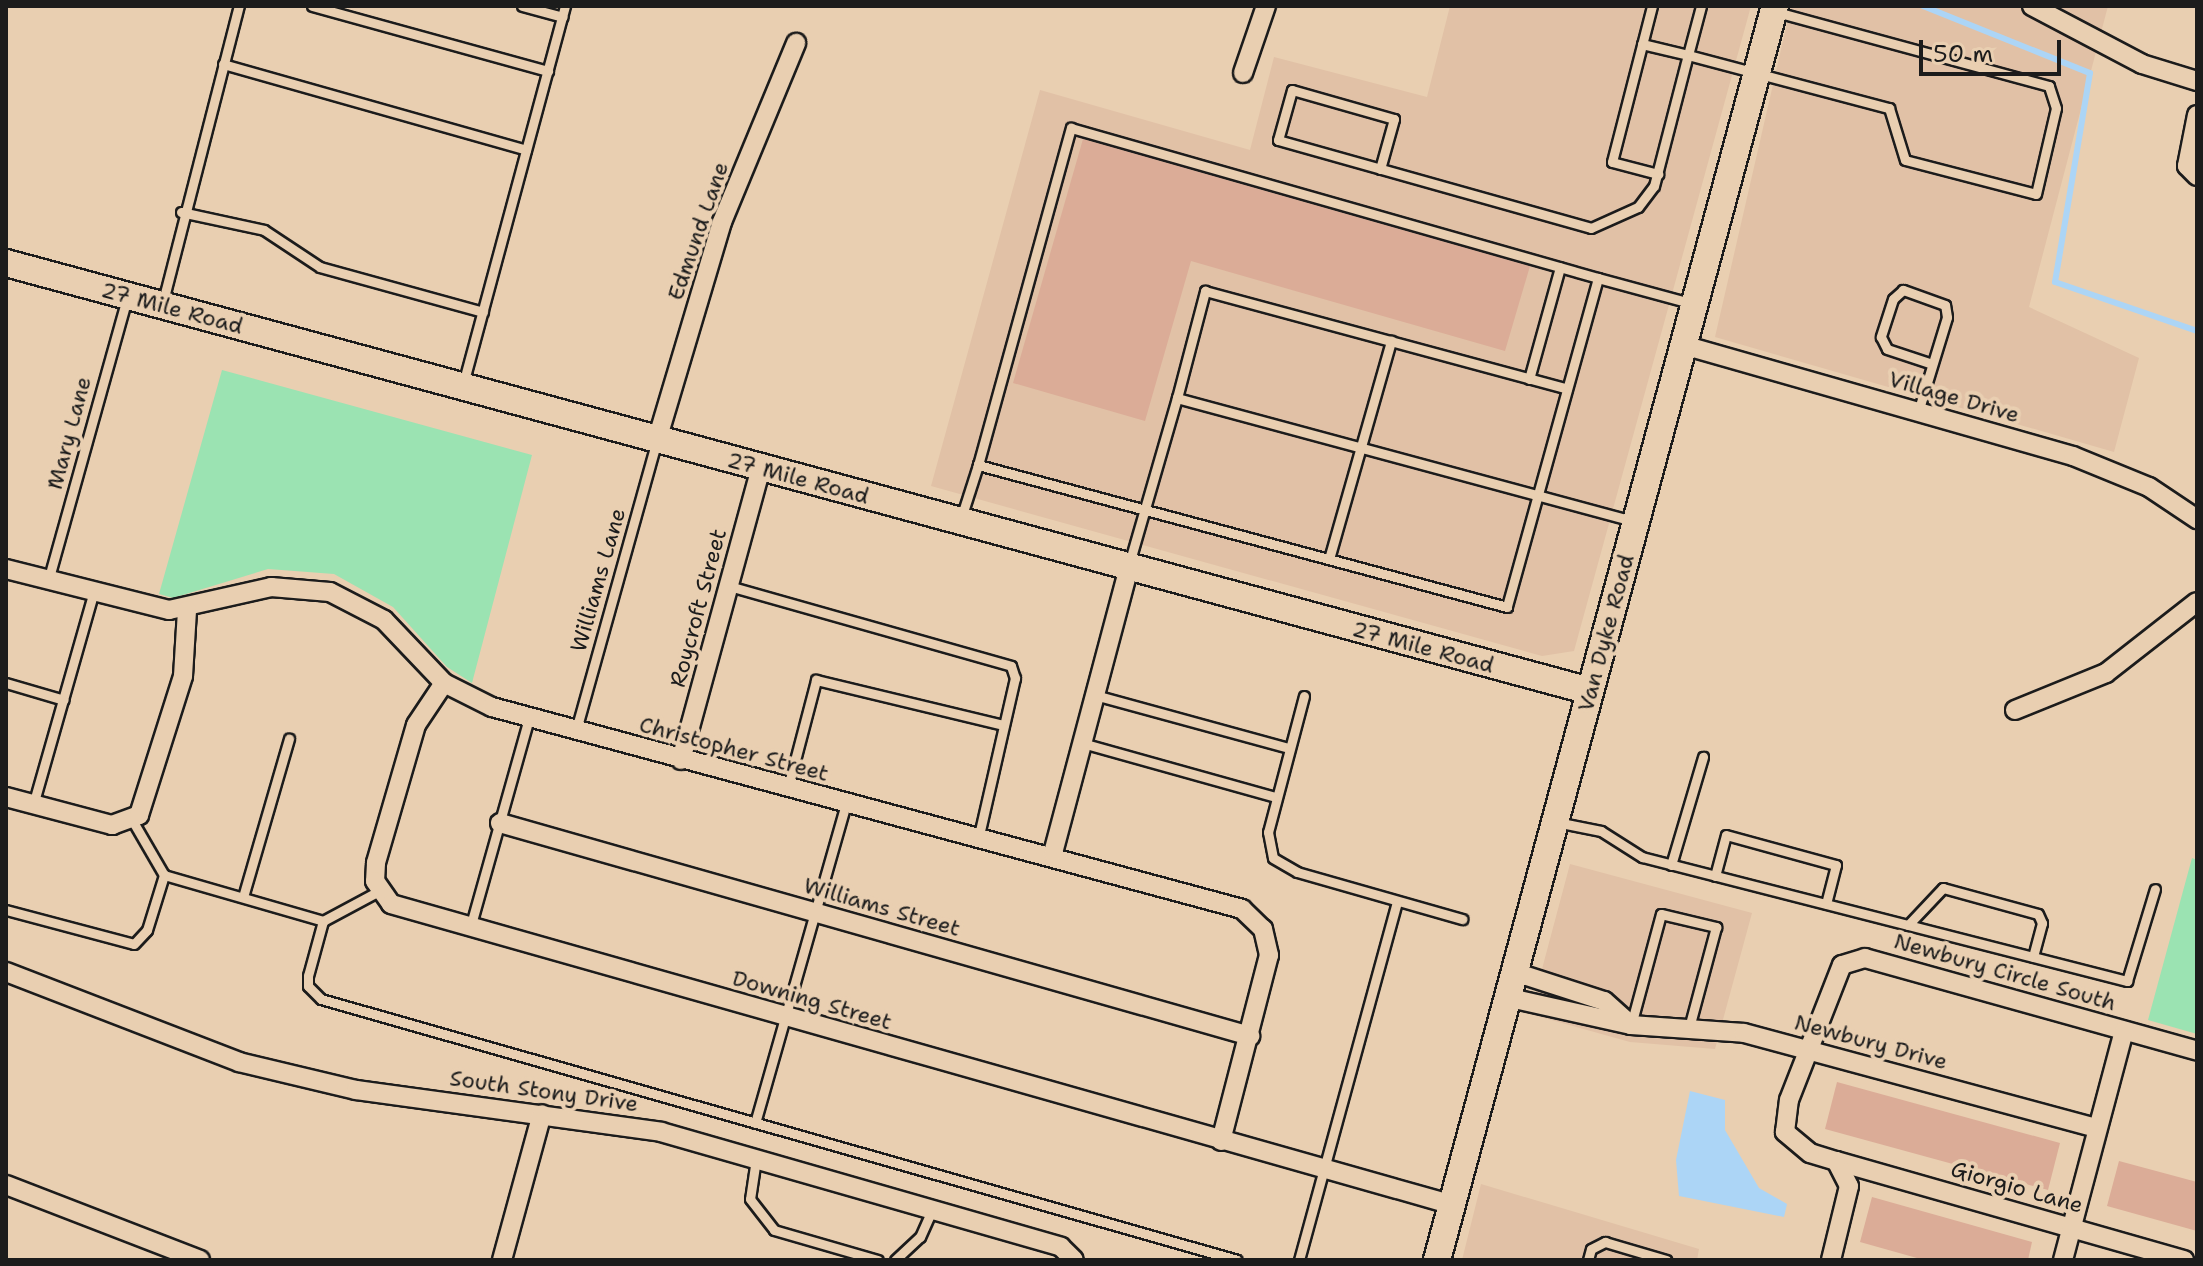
<!DOCTYPE html>
<style>
body{margin:0}
#map{position:relative;width:2203px;height:1266px;overflow:hidden;background:#e9cfb1;font-family:"Shantell Sans",sans-serif}
div>[style]{position:absolute}
.built>*{inset:0;background:#e1c1a6}
.green>*{inset:0;background:#9be3b2}
.water>*{inset:0;background:#acd5f6}
.stream>*{height:6px;margin:-3px;padding:0 3px;transform-origin:3px;border-radius:3px;background:#acd5f6}
.building>*{inset:0;background:#dbac97}
.roads{filter:drop-shadow(2px 0 #1c1c1c) drop-shadow(-2px 0 #1c1c1c) drop-shadow(0 2px #1c1c1c) drop-shadow(0 -2px #1c1c1c)}
.lane>*{height:9px;margin:-4.5px;padding:0 4.5px;transform-origin:4.5px;border-radius:4.5px;background:#e9cfb1}
.street>*{height:18px;margin:-9px;padding:0 9px;transform-origin:9px;border-radius:9px;background:#e9cfb1}
.secondary>*{height:26px;margin:-13px;padding:0 13px;transform-origin:13px;border-radius:13px;background:#e9cfb1}
span{translate:-50% -50%;white-space:nowrap;text-align:center;line-height:1.15;-webkit-text-stroke:8px #e9cfb1;paint-order:stroke}
.street-label{font-size:22px;color:#1c1c1c}
.frame{position:absolute;inset:0;border:8px solid #1c1c1c;pointer-events:none}
.scale{position:absolute;left:1919px;top:40px;width:142px;height:36px;box-sizing:border-box;border:4px solid #1c1c1c;border-top:0;padding-left:10px;font-size:24px;line-height:28px;white-space:nowrap;color:#1c1c1c;-webkit-text-stroke:6px #e9cfb1;paint-order:stroke}
</style>
<div id="map">
<div class="built">
<i style="clip-path:polygon(1450px 6px,1751px 6px,1574px 651px,1542px 656px,931px 486px,1040px 90px,1250px 150px,1274px 57px,1427px 97px)"></i>
<i style="clip-path:polygon(1791px 6px,2108px 6px,2029px 307px,2139px 358px,2114px 452px,1715px 337px)"></i>
<i style="clip-path:polygon(1570px 864px,1752px 913px,1715px 1049px,1630px 1042px,1530px 1014px)"></i>
<i style="clip-path:polygon(1481px 1184px,1699px 1249px,1697px 1260px,1462px 1260px)"></i>
</div>
<div class="green">
<i style="clip-path:polygon(222px 370px,532px 455px,472px 683px,447px 667px,393px 607px,334px 574px,268px 569px,173px 598px,159px 594px)"></i>
<i style="clip-path:polygon(2192px 858px,2197px 860px,2197px 1034px,2148px 1020px)"></i>
</div>
<div class="water">
<i style="clip-path:polygon(1690px 1091px,1725px 1100px,1725px 1130px,1759px 1188px,1787px 1204px,1784px 1217px,1679px 1196px,1676px 1160px)"></i>
</div>
<div class="stream">
<i style="left:1923px;top:6px;width:180px;rotate:21.9deg"></i>
<i style="left:2090px;top:73px;width:212px;rotate:99.5deg"></i>
<i style="left:2055px;top:282px;width:150px;rotate:19deg"></i>
</div>
<div class="building">
<i style="clip-path:polygon(1083px 139px,1530px 266px,1505px 351px,1191px 261px,1145px 421px,1013px 383px)"></i>
<i style="clip-path:polygon(1837px 1082px,2060px 1143px,2048px 1190px,1825px 1129px)"></i>
<i style="clip-path:polygon(2119px 1161px,2197px 1182px,2197px 1231px,2107px 1206px)"></i>
<i style="clip-path:polygon(1872px 1197px,2032px 1242px,2028px 1260px,1924px 1260px,1860px 1242px)"></i>
</div>
<div class="roads">
<div class="lane">
<i style="left:312px;top:6px;width:245px;rotate:15.4deg"></i>
<i style="left:522px;top:6px;width:42px;rotate:15deg"></i>
<i style="left:1652px;top:6px;width:161px;rotate:104.4deg"></i>
<i style="left:1612px;top:162px;width:48px;rotate:14.6deg"></i>
<i style="left:1642px;top:44px;width:47px;rotate:13.4deg"></i>
<i style="left:1688px;top:55px;width:51px;rotate:-75.1deg"></i>
<i style="left:223px;top:64px;width:315px;rotate:15.8deg"></i>
<i style="left:1071px;top:128px;width:548px;rotate:15.89deg"></i>
<i style="left:1598px;top:278px;width:341px;rotate:105.5deg"></i>
<i style="left:1507px;top:607px;width:548px;rotate:-164.97deg"></i>
<i style="left:978px;top:465px;width:350px;rotate:-74.6deg"></i>
<i style="left:1380px;top:169px;width:52px;rotate:-74.4deg"></i>
<i style="left:1394px;top:119px;width:106px;rotate:-164.1deg"></i>
<i style="left:1292px;top:90px;width:52px;rotate:105.6deg"></i>
<i style="left:1278px;top:140px;width:325px;rotate:15.7deg"></i>
<i style="left:1591px;top:228px;width:51px;rotate:-24.1deg"></i>
<i style="left:1638px;top:207px;width:26px;rotate:-53deg"></i>
<i style="left:1654px;top:186px;width:135px;rotate:-75.5deg"></i>
<i style="left:1688px;top:55px;width:208px;rotate:14.8deg"></i>
<i style="left:1889px;top:108px;width:54px;rotate:72.9deg"></i>
<i style="left:1905px;top:160px;width:135px;rotate:14.5deg"></i>
<i style="left:2036px;top:194px;width:88px;rotate:-76.9deg"></i>
<i style="left:2056px;top:108px;width:23px;rotate:-108deg"></i>
<i style="left:2049px;top:86px;width:282px;rotate:-164.8deg"></i>
<i style="left:181px;top:212px;width:85px;rotate:12.2deg"></i>
<i style="left:264px;top:230px;width:67px;rotate:33.5deg"></i>
<i style="left:320px;top:267px;width:169px;rotate:15.4deg"></i>
<i style="left:1598px;top:278px;width:99px;rotate:15.2deg"></i>
<i style="left:162px;top:305px;width:309px;rotate:-75.6deg"></i>
<i style="left:1529px;top:379px;width:116px;rotate:-74.5deg"></i>
<i style="left:463px;top:384px;width:392px;rotate:-74.9deg"></i>
<i style="left:1177px;top:398px;width:111px;rotate:-75.3deg"></i>
<i style="left:1205px;top:291px;width:375px;rotate:15.1deg"></i>
<i style="left:1918px;top:412px;width:99px;rotate:-73deg"></i>
<i style="left:1947px;top:317px;width:12px;rotate:-99deg"></i>
<i style="left:1945px;top:305px;width:45px;rotate:-160.3deg"></i>
<i style="left:1903px;top:290px;width:13px;rotate:138deg"></i>
<i style="left:1893px;top:299px;width:40px;rotate:108deg"></i>
<i style="left:1881px;top:337px;width:13px;rotate:63deg"></i>
<i style="left:1887px;top:349px;width:47px;rotate:18.4deg"></i>
<i style="left:961px;top:518px;width:56px;rotate:-72.2deg"></i>
<i style="left:1329px;top:559px;width:227px;rotate:-74.1deg"></i>
<i style="left:1129px;top:564px;width:173px;rotate:-73.9deg"></i>
<i style="left:1177px;top:398px;width:472px;rotate:15.1deg"></i>
<i style="left:48px;top:581px;width:293px;rotate:-74.4deg"></i>
<i style="left:729px;top:586px;width:293px;rotate:15.8deg"></i>
<i style="left:1011px;top:666px;width:13px;rotate:72deg"></i>
<i style="left:1015px;top:678px;width:161px;rotate:102.9deg"></i>
<i style="left:6px;top:683px;width:60px;rotate:16.3deg"></i>
<i style="left:1095px;top:695px;width:201px;rotate:15.3deg"></i>
<i style="left:1304px;top:696px;width:141px;rotate:104.8deg"></i>
<i style="left:1268px;top:832px;width:26px;rotate:79deg"></i>
<i style="left:1273px;top:858px;width:28px;rotate:30deg"></i>
<i style="left:1297px;top:872px;width:172px;rotate:15.9deg"></i>
<i style="left:576px;top:730px;width:301px;rotate:-74.4deg"></i>
<i style="left:1082px;top:743px;width:201px;rotate:15.6deg"></i>
<i style="left:788px;top:787px;width:111px;rotate:-75.3deg"></i>
<i style="left:816px;top:680px;width:193px;rotate:13.5deg"></i>
<i style="left:33px;top:805px;width:219px;rotate:-74.1deg"></i>
<i style="left:132px;top:820px;width:64px;rotate:59.8deg"></i>
<i style="left:164px;top:875px;width:166px;rotate:16.1deg"></i>
<i style="left:323px;top:921px;width:64px;rotate:-28.2deg"></i>
<i style="left:1556px;top:822px;width:46px;rotate:11.3deg"></i>
<i style="left:1601px;top:831px;width:49px;rotate:32.4deg"></i>
<i style="left:1642px;top:857px;width:501px;rotate:14.34deg"></i>
<i style="left:2127px;top:981px;width:96px;rotate:-73.1deg"></i>
<i style="left:1671px;top:865px;width:113px;rotate:-73.5deg"></i>
<i style="left:1715px;top:876px;width:42px;rotate:-75deg"></i>
<i style="left:1726px;top:835px;width:114px;rotate:15.3deg"></i>
<i style="left:1836px;top:865px;width:40px;rotate:104.4deg"></i>
<i style="left:243px;top:897px;width:165px;rotate:-73.8deg"></i>
<i style="left:6px;top:910px;width:132px;rotate:14.9deg"></i>
<i style="left:134px;top:944px;width:19px;rotate:-47deg"></i>
<i style="left:147px;top:930px;width:58px;rotate:-72.8deg"></i>
<i style="left:323px;top:921px;width:57px;rotate:105.3deg"></i>
<i style="left:308px;top:976px;width:10px;rotate:90deg"></i>
<i style="left:308px;top:986px;width:18px;rotate:45deg"></i>
<i style="left:321px;top:999px;width:952px;rotate:15.9deg"></i>
<i style="left:1908px;top:925px;width:51px;rotate:-46.6deg"></i>
<i style="left:1943px;top:888px;width:98px;rotate:15.3deg"></i>
<i style="left:2038px;top:914px;width:10px;rotate:66deg"></i>
<i style="left:2042px;top:923px;width:35px;rotate:105deg"></i>
<i style="left:470px;top:928px;width:218px;rotate:-74.3deg"></i>
<i style="left:1631px;top:1025px;width:115px;rotate:-74.9deg"></i>
<i style="left:1661px;top:914px;width:57px;rotate:13.3deg"></i>
<i style="left:1716px;top:927px;width:105px;rotate:105deg"></i>
<i style="left:755px;top:1123px;width:332px;rotate:-74.1deg"></i>
<i style="left:756px;top:1159px;width:40px;rotate:98.5deg"></i>
<i style="left:750px;top:1199px;width:39px;rotate:52deg"></i>
<i style="left:774px;top:1230px;width:108px;rotate:16.1deg"></i>
<i style="left:895px;top:1260px;width:34px;rotate:-43deg"></i>
<i style="left:920px;top:1237px;width:30px;rotate:-66deg"></i>
<i style="left:1299px;top:1260px;width:371px;rotate:-74.7deg"></i>
<i style="left:1588px;top:1260px;width:11px;rotate:-75deg"></i>
<i style="left:1591px;top:1249px;width:16px;rotate:-27deg"></i>
<i style="left:1605px;top:1242px;width:64px;rotate:16.4deg"></i>
</div>
<div class="street">
<i style="left:2032px;top:6px;width:124px;rotate:27.8deg"></i>
<i style="left:2142px;top:64px;width:58px;rotate:17.2deg"></i>
<i style="left:1243px;top:73px;width:71px;rotate:-71.1deg"></i>
<i style="left:2197px;top:115px;width:52px;rotate:101.1deg"></i>
<i style="left:2187px;top:166px;width:14px;rotate:45deg"></i>
<i style="left:1687px;top:346px;width:401px;rotate:15.9deg"></i>
<i style="left:2073px;top:456px;width:82px;rotate:22.2deg"></i>
<i style="left:2149px;top:487px;width:58px;rotate:33.7deg"></i>
<i style="left:657px;top:440px;width:227px;rotate:-73.4deg"></i>
<i style="left:722px;top:222px;width:194px;rotate:-67.5deg"></i>
<i style="left:6px;top:569px;width:168px;rotate:14.1deg"></i>
<i style="left:169px;top:610px;width:105px;rotate:-12.7deg"></i>
<i style="left:271px;top:587px;width:59px;rotate:4.8deg"></i>
<i style="left:330px;top:592px;width:61px;rotate:27.4deg"></i>
<i style="left:384px;top:620px;width:87px;rotate:46.4deg"></i>
<i style="left:444px;top:683px;width:54px;rotate:26.6deg"></i>
<i style="left:492px;top:707px;width:777px;rotate:15.07deg"></i>
<i style="left:1242px;top:909px;width:29px;rotate:44deg"></i>
<i style="left:1263px;top:929px;width:27px;rotate:77deg"></i>
<i style="left:1269px;top:955px;width:192px;rotate:104.5deg"></i>
<i style="left:444px;top:683px;width:50px;rotate:123.7deg"></i>
<i style="left:416px;top:725px;width:144px;rotate:106.2deg"></i>
<i style="left:376px;top:863px;width:18px;rotate:93deg"></i>
<i style="left:375px;top:881px;width:28px;rotate:55deg"></i>
<i style="left:391px;top:904px;width:1104px;rotate:15.82deg"></i>
<i style="left:2015px;top:710px;width:98px;rotate:-22.1deg"></i>
<i style="left:2106px;top:673px;width:115px;rotate:-38deg"></i>
<i style="left:681px;top:760px;width:303px;rotate:-74.7deg"></i>
<i style="left:6px;top:797px;width:110px;rotate:14.8deg"></i>
<i style="left:112px;top:825px;width:29px;rotate:-20deg"></i>
<i style="left:139px;top:815px;width:146px;rotate:-72.4deg"></i>
<i style="left:183px;top:676px;width:66px;rotate:-86.5deg"></i>
<i style="left:500px;top:823px;width:780px;rotate:15.85deg"></i>
<i style="left:1053px;top:853px;width:296px;rotate:-75.1deg"></i>
<i style="left:6px;top:972px;width:250px;rotate:21.1deg"></i>
<i style="left:239px;top:1062px;width:120px;rotate:13.5deg"></i>
<i style="left:356px;top:1090px;width:308px;rotate:7.8deg"></i>
<i style="left:661px;top:1132px;width:416px;rotate:16deg"></i>
<i style="left:1061px;top:1247px;width:18px;rotate:45deg"></i>
<i style="left:1510px;top:998px;width:124px;rotate:12.6deg"></i>
<i style="left:1631px;top:1025px;width:36px;rotate:-138deg"></i>
<i style="left:1604px;top:1001px;width:95px;rotate:-162.1deg"></i>
<i style="left:1631px;top:1025px;width:113px;rotate:4deg"></i>
<i style="left:1744px;top:1033px;width:364px;rotate:15.1deg"></i>
<i style="left:1836px;top:1161px;width:362px;rotate:15.9deg"></i>
<i style="left:6px;top:1185px;width:208px;rotate:21.1deg"></i>
<i style="left:502px;top:1260px;width:151px;rotate:-74.7deg"></i>
<i style="left:1831px;top:1260px;width:76px;rotate:-76.3deg"></i>
<i style="left:1849px;top:1186px;width:28px;rotate:-117deg"></i>
<i style="left:1836px;top:1161px;width:27px;rotate:-163deg"></i>
<i style="left:1810px;top:1153px;width:33px;rotate:-140deg"></i>
<i style="left:1785px;top:1132px;width:32px;rotate:-83deg"></i>
<i style="left:1789px;top:1100px;width:145px;rotate:-68.6deg"></i>
<i style="left:1842px;top:965px;width:24px;rotate:-17deg"></i>
<i style="left:1865px;top:958px;width:345px;rotate:15.6deg"></i>
<i style="left:2063px;top:1260px;width:237px;rotate:-75.1deg"></i>
</div>
<div class="secondary">
<i style="left:6px;top:263px;width:1641px;rotate:15.12deg"></i>
<i style="left:1437px;top:1260px;width:1299px;rotate:-74.92deg"></i>
</div>
</div>
<div class="street-label">
<span style="left:698px;top:231px;rotate:-71deg">Edmund Lane</span>
<span style="left:172px;top:308px;rotate:15deg">27 Mile Road</span>
<span style="left:1954px;top:397px;rotate:16deg">Village Drive</span>
<span style="left:69px;top:433px;rotate:-75deg">Mary Lane</span>
<span style="left:798px;top:478px;rotate:15deg">27 Mile Road</span>
<span style="left:598px;top:580px;rotate:-74deg">Williams Lane</span>
<span style="left:698px;top:608px;rotate:-75deg">Roycroft Street</span>
<span style="left:1606px;top:633px;rotate:-75deg">Van Dyke Road</span>
<span style="left:1423px;top:647px;rotate:15deg">27 Mile Road</span>
<span style="left:734px;top:749px;rotate:15deg">Christopher Street</span>
<span style="left:882px;top:907px;rotate:16deg">Williams Street</span>
<span style="left:2005px;top:972px;rotate:16deg">Newbury Circle South</span>
<span style="left:812px;top:1000px;rotate:16deg">Downing Street</span>
<span style="left:1871px;top:1042px;rotate:15deg">Newbury Drive</span>
<span style="left:544px;top:1091px;rotate:8deg">South Stony Drive</span>
<span style="left:2017px;top:1187px;rotate:16deg">Giorgio Lane</span>
</div>
<div class="frame"></div>
<div class="scale">50 m</div>
</div>
